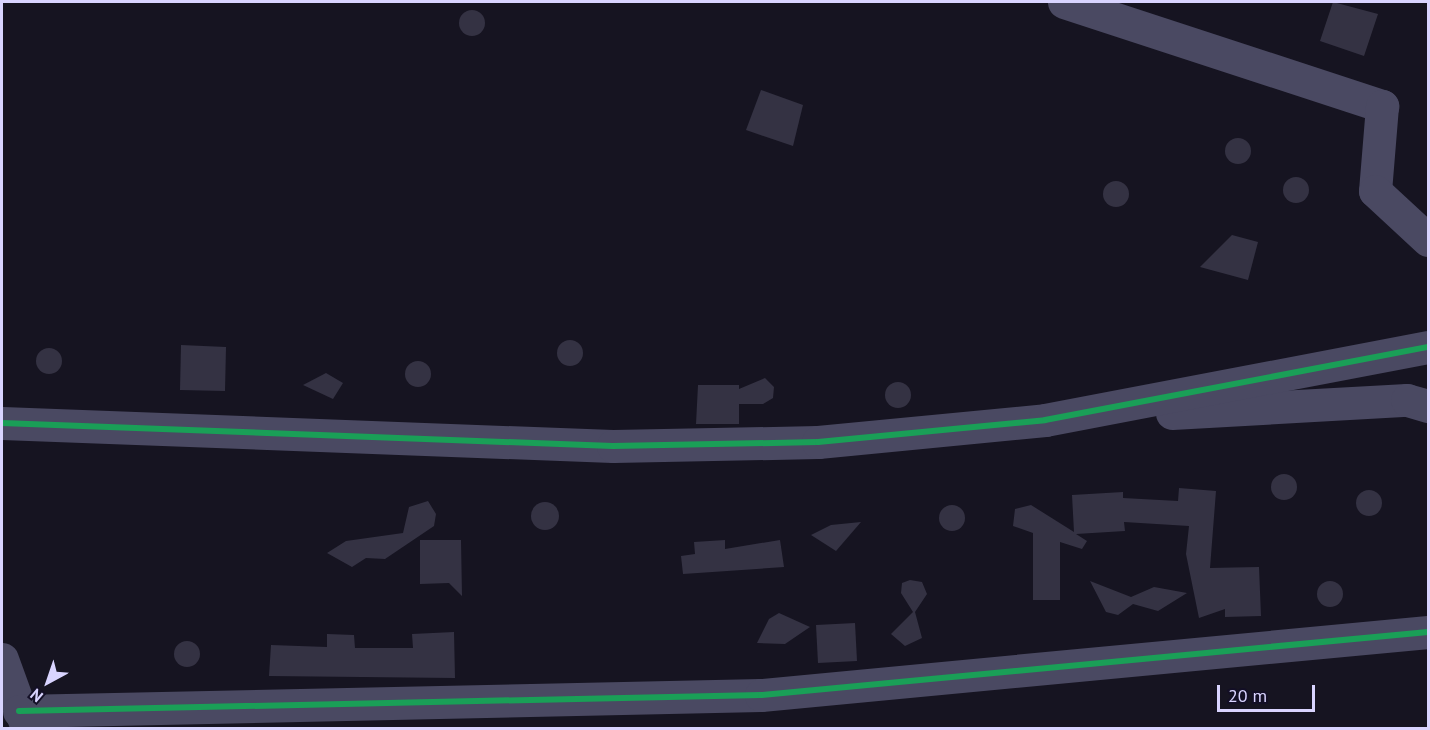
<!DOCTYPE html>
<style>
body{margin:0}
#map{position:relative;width:1430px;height:730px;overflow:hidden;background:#161421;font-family:"PT Sans",sans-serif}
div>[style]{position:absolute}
.building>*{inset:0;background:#343243}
.round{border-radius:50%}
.minor>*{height:33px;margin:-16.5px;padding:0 16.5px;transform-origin:16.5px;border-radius:16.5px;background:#4a4962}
.cycleway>*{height:6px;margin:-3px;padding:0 3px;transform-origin:3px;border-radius:3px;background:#1a9f57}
span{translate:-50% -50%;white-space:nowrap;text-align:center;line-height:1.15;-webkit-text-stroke:6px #130f26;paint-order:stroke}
.frame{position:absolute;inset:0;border:3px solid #d9d4ff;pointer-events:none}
.north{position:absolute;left:18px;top:652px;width:60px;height:60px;-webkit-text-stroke:4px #130f26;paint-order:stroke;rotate:220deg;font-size:16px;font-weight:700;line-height:24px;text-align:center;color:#d9d4ff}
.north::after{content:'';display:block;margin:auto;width:21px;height:27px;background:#d9d4ff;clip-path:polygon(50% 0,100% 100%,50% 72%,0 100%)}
.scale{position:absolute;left:1217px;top:685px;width:98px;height:27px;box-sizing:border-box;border:3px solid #d9d4ff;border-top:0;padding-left:8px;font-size:18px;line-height:21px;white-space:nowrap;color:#d9d4ff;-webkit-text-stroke:4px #130f26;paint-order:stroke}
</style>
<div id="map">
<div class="building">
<i style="clip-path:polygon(1333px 2px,1378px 14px,1364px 56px,1320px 41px)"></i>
<i class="round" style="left:459px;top:10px;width:26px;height:26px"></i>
<i style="clip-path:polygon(761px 90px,803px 105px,793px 146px,746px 130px)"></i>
<i class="round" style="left:1225px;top:138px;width:26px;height:26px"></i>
<i class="round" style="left:1283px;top:177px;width:26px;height:26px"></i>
<i class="round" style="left:1103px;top:181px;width:26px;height:26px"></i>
<i style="clip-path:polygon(1232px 235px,1258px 242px,1248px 280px,1200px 267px)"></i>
<i class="round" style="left:557px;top:340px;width:26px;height:26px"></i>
<i style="clip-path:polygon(181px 345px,226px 347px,225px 391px,180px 390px)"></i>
<i class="round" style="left:36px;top:348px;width:26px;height:26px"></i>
<i class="round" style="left:405px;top:361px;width:26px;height:26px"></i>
<i style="clip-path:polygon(326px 373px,343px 383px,333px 399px,303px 385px)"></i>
<i style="clip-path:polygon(765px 378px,774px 387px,773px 398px,763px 404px,739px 404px,739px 424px,696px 424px,698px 385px,739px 385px,739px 389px)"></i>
<i class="round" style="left:885px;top:382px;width:26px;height:26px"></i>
<i class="round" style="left:1271px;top:474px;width:26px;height:26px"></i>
<i style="clip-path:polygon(1179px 488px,1216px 491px,1210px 568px,1259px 567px,1261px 616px,1225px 617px,1225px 609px,1199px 618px,1186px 554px,1189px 526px,1124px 522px,1125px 531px,1076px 534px,1087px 541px,1082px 549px,1060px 542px,1060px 600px,1033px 600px,1033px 533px,1013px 526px,1015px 509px,1031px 505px,1074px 532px,1072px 495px,1123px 492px,1123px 498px,1178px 501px)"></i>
<i class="round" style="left:1356px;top:490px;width:26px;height:26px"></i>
<i style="clip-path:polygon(428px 501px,436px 514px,434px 526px,385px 559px,366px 558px,352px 567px,327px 553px,346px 541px,403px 533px,409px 507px)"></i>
<i class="round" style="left:531px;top:502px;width:28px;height:28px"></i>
<i class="round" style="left:939px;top:505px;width:26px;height:26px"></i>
<i style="clip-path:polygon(861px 522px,836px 551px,811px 535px,831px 525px)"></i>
<i style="clip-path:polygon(420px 540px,461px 540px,462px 596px,449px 583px,420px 584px)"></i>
<i style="clip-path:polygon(725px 540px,725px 549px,780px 540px,784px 567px,683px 574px,681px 556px,695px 554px,694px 542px)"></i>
<i style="clip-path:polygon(910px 580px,922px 582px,927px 594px,915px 612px,922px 638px,905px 646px,891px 634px,913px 612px,901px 593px,902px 583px)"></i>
<i style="clip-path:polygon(1090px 581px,1131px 597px,1154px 587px,1187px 593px,1158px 611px,1133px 604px,1118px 615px,1106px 612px)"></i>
<i class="round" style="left:1317px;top:581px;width:26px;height:26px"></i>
<i style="clip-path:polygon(779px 613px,810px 627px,785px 644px,757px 643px,769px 619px)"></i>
<i style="clip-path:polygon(855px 623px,857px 661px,818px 663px,816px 625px)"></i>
<i style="clip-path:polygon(454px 632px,455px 678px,269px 676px,271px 645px,327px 647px,327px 634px,354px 635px,355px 648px,413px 648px,412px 634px)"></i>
<i class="round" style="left:174px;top:641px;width:26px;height:26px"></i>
</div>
<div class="minor">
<i style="left:1064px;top:2px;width:335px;rotate:18.1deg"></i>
<i style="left:1382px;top:106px;width:85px;rotate:94.7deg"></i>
<i style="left:1375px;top:191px;width:72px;rotate:42.8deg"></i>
<i style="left:1172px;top:413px;width:235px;rotate:-3.2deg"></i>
<i style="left:1407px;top:400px;width:22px;rotate:16deg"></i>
<i style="left:2px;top:423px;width:611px;rotate:2.16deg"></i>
<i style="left:613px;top:446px;width:205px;rotate:-1.1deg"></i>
<i style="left:818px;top:442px;width:228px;rotate:-5.5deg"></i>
<i style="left:1045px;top:420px;width:390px;rotate:-10.8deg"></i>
<i style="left:2px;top:659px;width:73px;rotate:70.1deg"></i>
<i style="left:19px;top:711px;width:742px;rotate:-1.24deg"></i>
<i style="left:761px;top:695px;width:670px;rotate:-5.4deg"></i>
</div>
<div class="cycleway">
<i style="left:2px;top:423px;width:611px;rotate:2.16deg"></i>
<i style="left:613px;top:446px;width:205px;rotate:-1.1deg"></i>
<i style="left:818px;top:442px;width:228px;rotate:-5.5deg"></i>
<i style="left:1045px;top:420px;width:390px;rotate:-10.8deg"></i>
<i style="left:19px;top:711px;width:742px;rotate:-1.24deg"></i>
<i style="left:761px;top:695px;width:670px;rotate:-5.4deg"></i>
</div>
<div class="frame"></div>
<div class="north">N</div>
<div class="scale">20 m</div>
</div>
